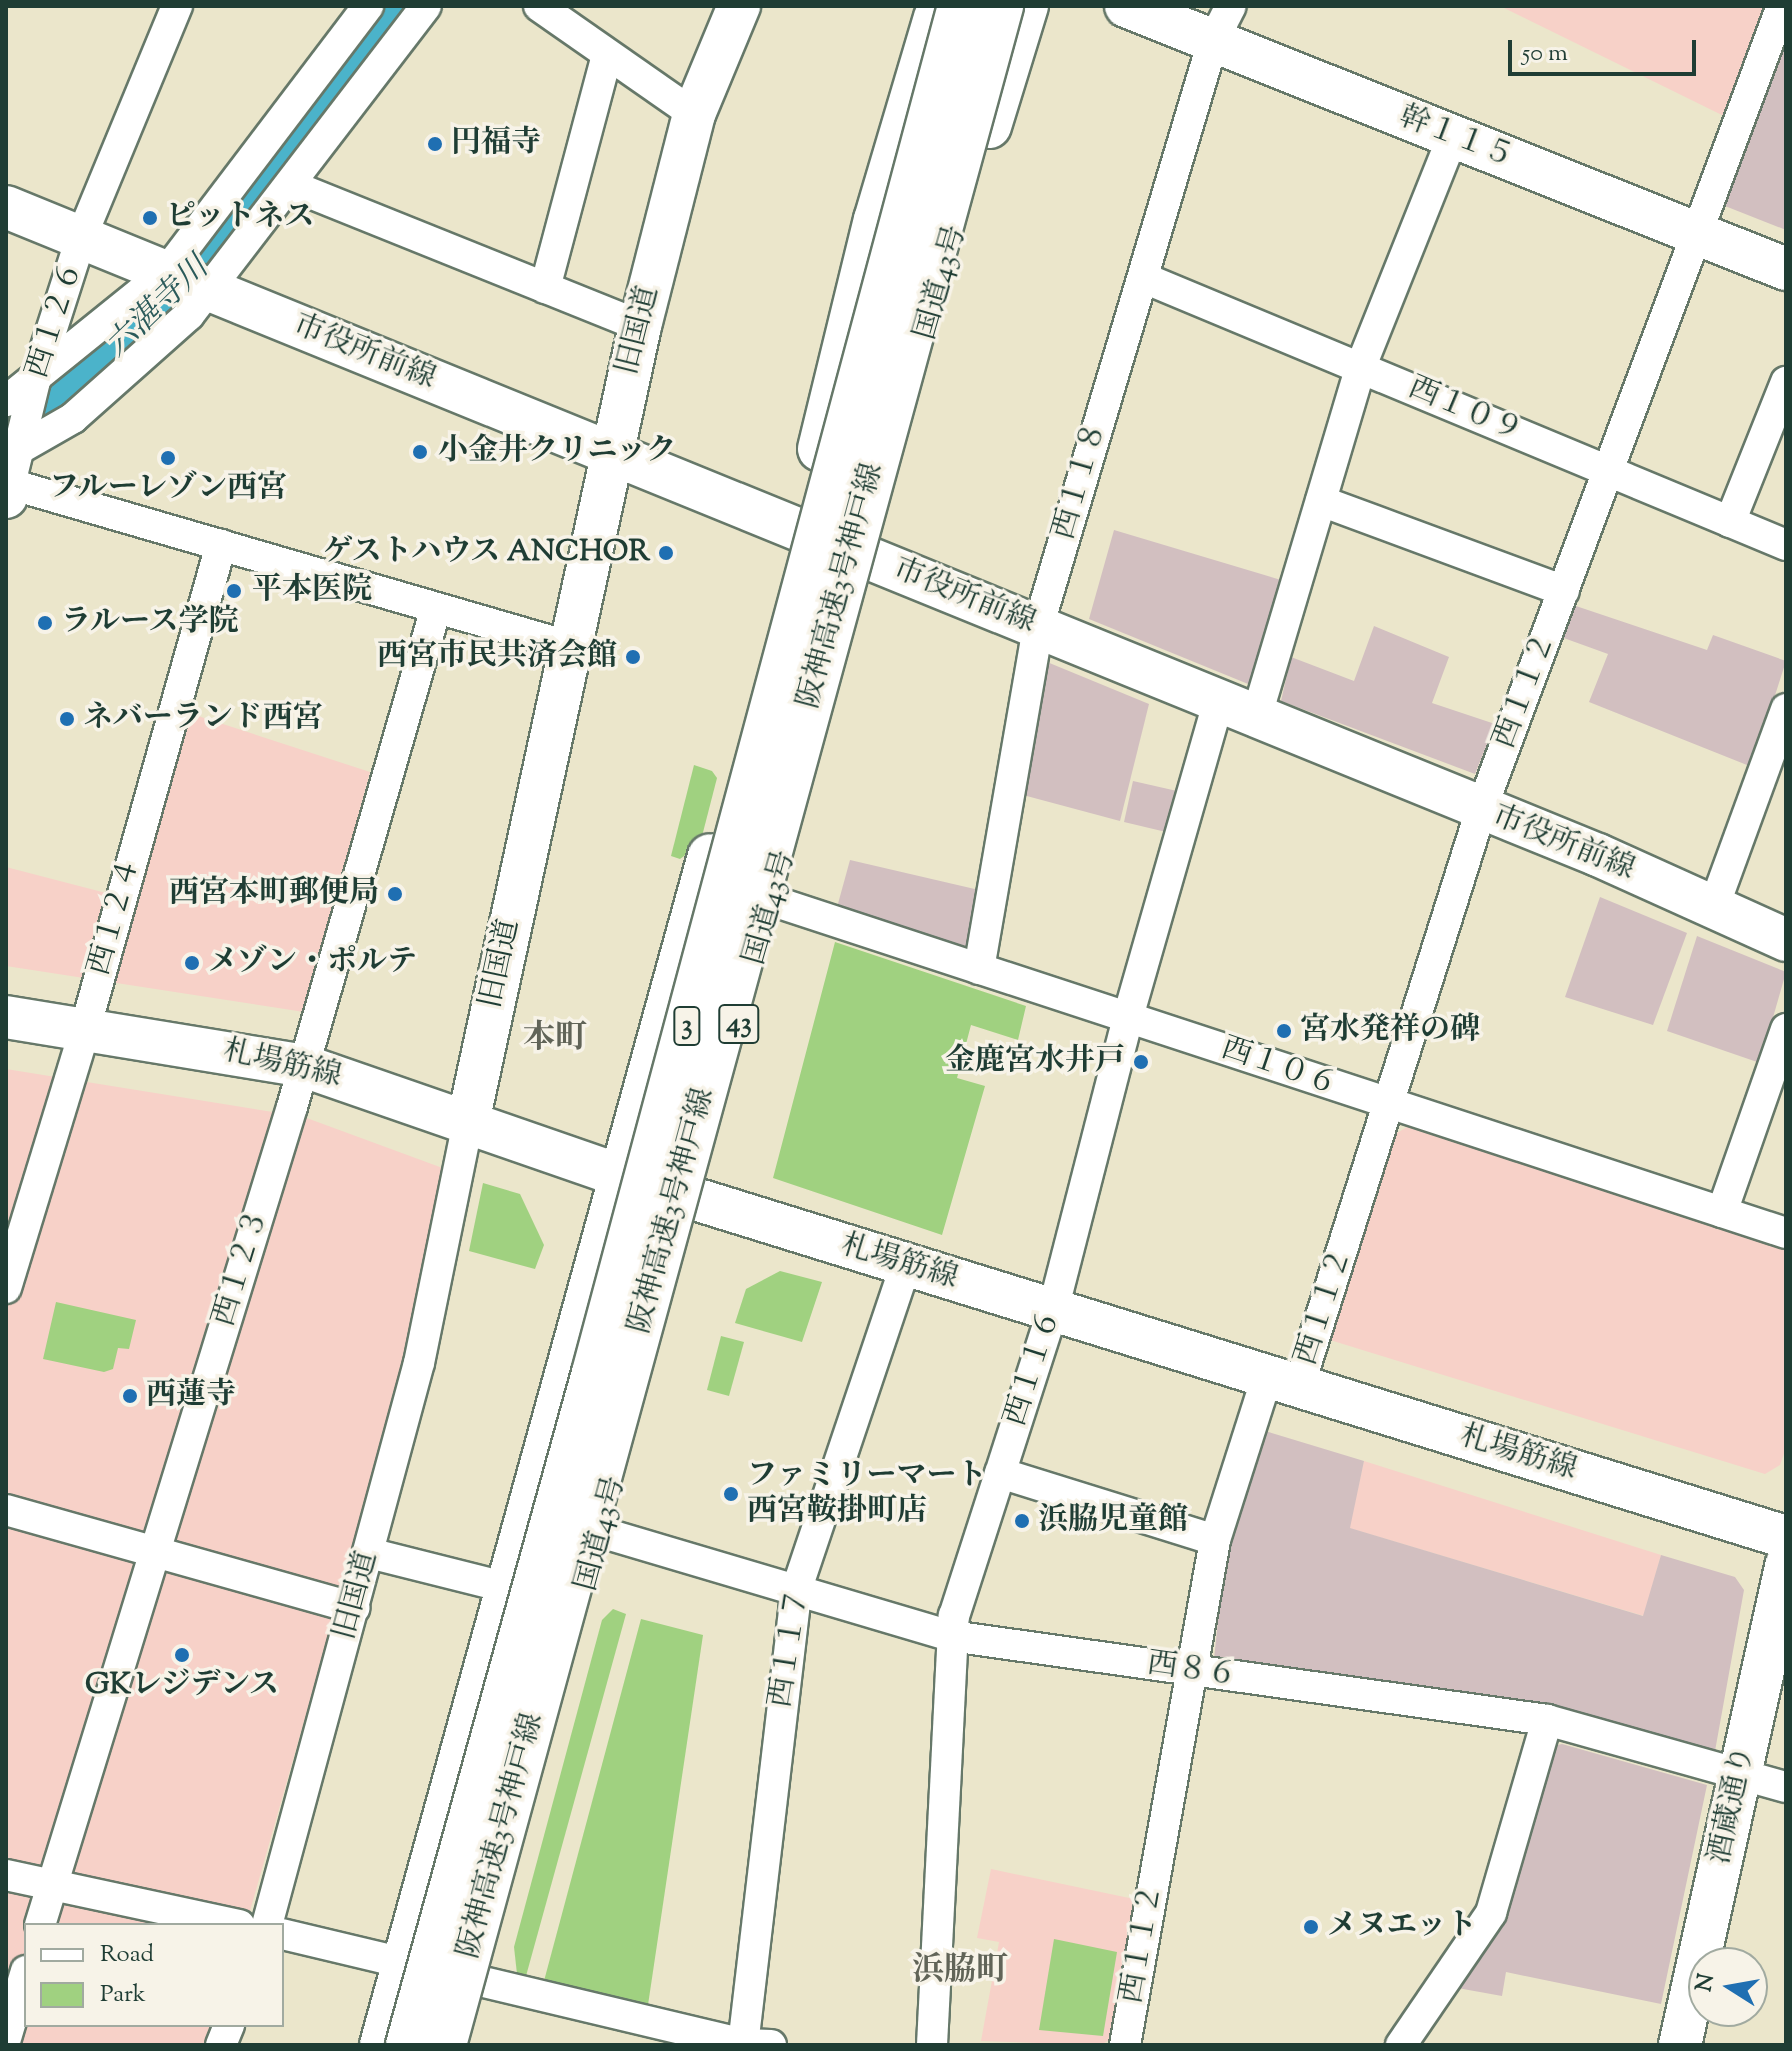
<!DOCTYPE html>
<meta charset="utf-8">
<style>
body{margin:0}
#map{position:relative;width:1792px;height:2051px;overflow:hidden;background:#ebe6cb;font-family:"Sorts Mill Goudy","Noto Serif JP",serif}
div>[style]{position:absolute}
.built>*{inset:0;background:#f7d1c8}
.industrial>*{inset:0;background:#d2bfc0}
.green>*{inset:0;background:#a0d180}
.river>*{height:46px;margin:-23px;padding:0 23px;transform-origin:23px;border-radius:23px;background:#4bb3ca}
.roads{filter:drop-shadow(2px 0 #667869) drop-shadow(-2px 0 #667869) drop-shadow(0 2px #667869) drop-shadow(0 -2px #667869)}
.street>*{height:30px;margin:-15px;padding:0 15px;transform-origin:15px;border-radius:15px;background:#fff}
.secondary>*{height:42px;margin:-21px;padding:0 21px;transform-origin:21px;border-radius:21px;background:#fff}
.highway>*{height:44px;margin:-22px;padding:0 22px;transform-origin:22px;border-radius:22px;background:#fff}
.bridges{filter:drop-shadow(2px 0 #667869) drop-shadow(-2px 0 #667869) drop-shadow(0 2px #667869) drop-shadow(0 -2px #667869)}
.highway-bridge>*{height:44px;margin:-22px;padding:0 22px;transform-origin:22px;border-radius:22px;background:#fff}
.dots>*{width:22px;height:22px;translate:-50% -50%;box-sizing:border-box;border:4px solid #f7f3e8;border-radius:50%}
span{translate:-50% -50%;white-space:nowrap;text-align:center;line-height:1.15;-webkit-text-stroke:7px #f7f3e8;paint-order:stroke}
.shield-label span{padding:2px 6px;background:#f7f3e8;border:2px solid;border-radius:6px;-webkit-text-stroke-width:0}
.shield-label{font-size:28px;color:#1f3d34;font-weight:700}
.street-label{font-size:30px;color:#1f3d34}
.poi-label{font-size:30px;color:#1f3d34;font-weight:700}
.left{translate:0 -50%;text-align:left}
.right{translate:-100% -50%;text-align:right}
.water-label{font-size:32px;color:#2a5a5a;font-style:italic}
.neighbourhood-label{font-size:32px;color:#616458;font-weight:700}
.frame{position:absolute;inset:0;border:8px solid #1f3d34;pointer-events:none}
.legend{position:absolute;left:24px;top:1923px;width:260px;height:104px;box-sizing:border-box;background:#f7f3e8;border:2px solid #a1aaa0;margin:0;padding:10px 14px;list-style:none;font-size:24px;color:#1f3d34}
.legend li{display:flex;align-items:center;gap:16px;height:40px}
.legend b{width:40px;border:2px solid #a1aaa0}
.north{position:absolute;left:1688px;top:1947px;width:80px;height:80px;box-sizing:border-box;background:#f7f3e8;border:2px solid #a1aaa0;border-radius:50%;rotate:281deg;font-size:22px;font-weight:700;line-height:32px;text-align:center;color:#1f3d34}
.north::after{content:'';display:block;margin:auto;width:28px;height:36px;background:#1f6fb2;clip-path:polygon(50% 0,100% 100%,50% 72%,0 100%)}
.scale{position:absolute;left:1508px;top:40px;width:188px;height:36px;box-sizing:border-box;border:4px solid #1f3d34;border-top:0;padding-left:10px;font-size:24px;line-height:28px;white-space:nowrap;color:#1f3d34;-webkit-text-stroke:6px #f7f3e8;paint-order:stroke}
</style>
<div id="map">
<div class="built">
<i style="clip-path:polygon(1500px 6px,1769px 6px,1730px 119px)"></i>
<i style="clip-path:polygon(189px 713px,370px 772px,304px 1012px,6px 966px,6px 867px,133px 900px)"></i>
<i style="clip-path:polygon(6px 1069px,304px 1117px,448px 1170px,404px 1370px,246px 1925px,26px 1925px,26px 2025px,210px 2025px,203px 2045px,6px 2045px)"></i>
<i style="clip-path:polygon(1407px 1127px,1786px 1249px,1786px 1448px,1780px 1465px,1765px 1474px,1330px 1340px,1397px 1133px)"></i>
<i style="clip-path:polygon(1364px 1461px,1661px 1555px,1644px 1616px,1349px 1528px)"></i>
<i style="clip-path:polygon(991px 1869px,1134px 1899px,1109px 2040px,1101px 2045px,981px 2041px,999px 1942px,977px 1938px)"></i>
</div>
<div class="industrial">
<i style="clip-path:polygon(1786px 29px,1786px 230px,1725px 206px)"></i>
<i style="clip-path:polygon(1114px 530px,1281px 580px,1253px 686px,1089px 619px)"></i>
<i style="clip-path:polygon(1573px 605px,1707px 650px,1713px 635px,1786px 661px,1752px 767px,1589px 702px,1608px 654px,1561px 637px)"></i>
<i style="clip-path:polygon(1374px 626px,1449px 657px,1432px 703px,1495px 724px,1475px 774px,1281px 701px,1291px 657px,1354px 681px)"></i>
<i style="clip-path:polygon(1047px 662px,1149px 704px,1120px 821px,1023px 795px)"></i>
<i style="clip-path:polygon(1133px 781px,1177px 791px,1166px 832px,1124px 822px)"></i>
<i style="clip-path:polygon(850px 860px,979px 890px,971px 948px,836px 911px)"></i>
<i style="clip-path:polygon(1600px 897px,1687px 933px,1653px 1025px,1565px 997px)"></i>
<i style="clip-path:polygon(1697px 936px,1786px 972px,1760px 1063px,1667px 1031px)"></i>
<i style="clip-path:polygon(1265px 1431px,1364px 1461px,1350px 1528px,1643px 1616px,1661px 1555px,1735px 1577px,1744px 1590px,1715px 1751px,1564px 1711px,1214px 1659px,1225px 1554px)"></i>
<i style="clip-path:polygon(1562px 1744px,1707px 1785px,1661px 2004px,1506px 1972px,1502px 1996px,1452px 1987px,1505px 1921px,1553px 1746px)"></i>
</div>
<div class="green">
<i style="clip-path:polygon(694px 765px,712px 771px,717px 778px,700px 844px,680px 859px,671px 856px)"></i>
<i style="clip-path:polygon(835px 942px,1026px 1006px,1018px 1040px,971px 1025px,957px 1078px,985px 1086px,942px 1235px,773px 1178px)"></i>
<i style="clip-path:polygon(483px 1183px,520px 1194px,544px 1245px,535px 1269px,469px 1251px)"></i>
<i style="clip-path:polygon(780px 1271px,822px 1282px,802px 1342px,735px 1323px,746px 1289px)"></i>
<i style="clip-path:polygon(56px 1302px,136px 1320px,129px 1349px,118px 1348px,113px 1369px,104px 1372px,43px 1359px)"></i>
<i style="clip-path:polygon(721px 1336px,744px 1342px,729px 1396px,707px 1390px)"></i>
<i style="clip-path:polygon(613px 1609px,626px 1614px,526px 1976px,517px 1974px,514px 1947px,602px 1620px)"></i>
<i style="clip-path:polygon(641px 1619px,703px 1635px,648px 2005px,544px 1981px)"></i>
<i style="clip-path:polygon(1054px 1939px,1117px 1952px,1103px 2036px,1039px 2030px)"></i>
</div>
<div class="river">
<i style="left:6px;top:430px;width:61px;rotate:-30.8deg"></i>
<i style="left:58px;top:399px;width:142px;rotate:-40.4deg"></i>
<i style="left:166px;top:307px;width:69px;rotate:-48deg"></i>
<i style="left:212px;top:256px;width:312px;rotate:-53.2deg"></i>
</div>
<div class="roads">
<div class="street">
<i style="left:177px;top:6px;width:248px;rotate:112.5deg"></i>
<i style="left:82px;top:235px;width:153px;rotate:107.8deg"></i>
<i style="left:35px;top:381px;width:106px;rotate:103.6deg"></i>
<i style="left:10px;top:484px;width:581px;rotate:16.19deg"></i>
<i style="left:539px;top:6px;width:189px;rotate:34.9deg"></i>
<i style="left:290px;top:185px;width:377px;rotate:21.9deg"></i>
<i style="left:1144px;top:278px;width:695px;rotate:22.58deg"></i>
<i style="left:545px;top:288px;width:241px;rotate:-75.1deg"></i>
<i style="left:6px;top:401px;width:207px;rotate:-38.9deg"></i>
<i style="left:167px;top:271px;width:333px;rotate:-52.8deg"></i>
<i style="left:12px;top:453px;width:70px;rotate:-29.8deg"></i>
<i style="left:73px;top:418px;width:155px;rotate:-41.6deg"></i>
<i style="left:189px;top:315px;width:389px;rotate:-52.5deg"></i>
<i style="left:1321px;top:501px;width:259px;rotate:20.3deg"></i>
<i style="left:1730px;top:522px;width:151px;rotate:-68.2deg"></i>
<i style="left:1256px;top:718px;width:367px;rotate:-73.4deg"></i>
<i style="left:1361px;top:366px;width:245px;rotate:-68.2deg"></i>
<i style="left:773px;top:901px;width:1066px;rotate:18.15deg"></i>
<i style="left:1713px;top:909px;width:213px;rotate:-69.9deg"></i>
<i style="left:979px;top:969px;width:347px;rotate:-80.2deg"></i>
<i style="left:1038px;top:627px;width:612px;rotate:-73.37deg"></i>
<i style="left:1213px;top:41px;width:39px;rotate:-63deg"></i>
<i style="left:1722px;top:1212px;width:194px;rotate:-70.7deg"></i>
<i style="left:6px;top:1288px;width:271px;rotate:-73deg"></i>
<i style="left:85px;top:1029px;width:503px;rotate:-74.31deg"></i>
<i style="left:1299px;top:1386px;width:604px;rotate:-72.46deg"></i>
<i style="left:1481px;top:810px;width:858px;rotate:-69.48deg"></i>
<i style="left:1000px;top:1473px;width:225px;rotate:17.3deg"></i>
<i style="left:6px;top:1510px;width:362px;rotate:15.7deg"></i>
<i style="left:603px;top:1533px;width:363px;rotate:16.5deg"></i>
<i style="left:951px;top:1636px;width:602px;rotate:8.02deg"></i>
<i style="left:1547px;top:1720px;width:248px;rotate:15.7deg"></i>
<i style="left:369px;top:1553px;width:143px;rotate:14.1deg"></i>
<i style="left:6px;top:1875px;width:239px;rotate:12.1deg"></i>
<i style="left:40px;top:1925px;width:856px;rotate:-72.88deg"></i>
<i style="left:292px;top:1107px;width:519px;rotate:-73.9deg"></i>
<i style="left:267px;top:1925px;width:582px;rotate:-74.87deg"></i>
<i style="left:419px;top:1363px;width:246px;rotate:-78.5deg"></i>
<i style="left:282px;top:1934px;width:474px;rotate:13.4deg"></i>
<i style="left:743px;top:2044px;width:28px;rotate:2deg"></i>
<i style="left:6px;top:2038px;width:70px;rotate:-73.4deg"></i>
<i style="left:221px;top:2045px;width:22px;rotate:-68deg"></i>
<i style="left:743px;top:2045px;width:457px;rotate:-83.3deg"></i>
<i style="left:796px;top:1591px;width:344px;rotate:-71.4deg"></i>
<i style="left:932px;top:2045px;width:430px;rotate:-87.1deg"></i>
<i style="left:954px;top:1616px;width:322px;rotate:-72.1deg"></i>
<i style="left:1053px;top:1310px;width:302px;rotate:-75.6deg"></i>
<i style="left:1128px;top:1017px;width:327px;rotate:-74deg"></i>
<i style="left:1125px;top:2045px;width:513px;rotate:-79.89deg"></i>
<i style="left:1215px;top:1540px;width:171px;rotate:-72.3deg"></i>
<i style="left:1401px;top:2045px;width:160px;rotate:-55.7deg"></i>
<i style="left:1491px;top:1913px;width:201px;rotate:-73.8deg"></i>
</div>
<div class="secondary">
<i style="left:1126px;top:6px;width:710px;rotate:21.73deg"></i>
<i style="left:6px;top:207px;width:1719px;rotate:22.15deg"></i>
<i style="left:1598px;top:855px;width:206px;rotate:24.3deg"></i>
<i style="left:6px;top:497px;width:14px;rotate:-73deg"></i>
<i style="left:6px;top:1017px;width:302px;rotate:9.3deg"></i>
<i style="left:304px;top:1066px;width:336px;rotate:19.1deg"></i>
<i style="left:621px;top:1176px;width:1220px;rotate:17.22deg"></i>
<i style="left:468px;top:1122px;width:814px;rotate:-77.81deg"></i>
<i style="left:640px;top:326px;width:219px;rotate:-75.7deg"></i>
<i style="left:694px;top:114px;width:117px;rotate:-67.4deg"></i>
<i style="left:1680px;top:2045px;width:492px;rotate:-77.5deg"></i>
</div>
<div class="highway">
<i style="left:989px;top:126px;width:126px;rotate:-72.9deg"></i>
<i style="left:820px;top:449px;width:236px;rotate:-76.3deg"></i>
<i style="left:876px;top:220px;width:211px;rotate:-73.5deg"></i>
<i style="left:382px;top:2045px;width:1233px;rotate:-74.58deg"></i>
</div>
</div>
<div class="bridges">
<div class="highway-bridge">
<i style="left:408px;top:2045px;width:697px;rotate:-74.53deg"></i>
<i style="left:594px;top:1373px;width:1415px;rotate:-75.01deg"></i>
<i style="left:444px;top:2045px;width:2114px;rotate:-74.72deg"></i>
</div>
</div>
<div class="dots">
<i style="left:435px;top:144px;background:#1f6fb2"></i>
<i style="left:150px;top:218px;background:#1f6fb2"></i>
<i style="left:420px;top:452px;background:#1f6fb2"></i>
<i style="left:168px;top:458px;background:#1f6fb2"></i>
<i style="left:666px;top:553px;background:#1f6fb2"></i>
<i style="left:234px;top:591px;background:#1f6fb2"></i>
<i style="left:45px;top:623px;background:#1f6fb2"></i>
<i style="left:633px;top:657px;background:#1f6fb2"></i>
<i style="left:67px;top:719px;background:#1f6fb2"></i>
<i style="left:395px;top:894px;background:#1f6fb2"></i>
<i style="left:192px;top:963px;background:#1f6fb2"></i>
<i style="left:1284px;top:1031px;background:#1f6fb2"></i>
<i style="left:1141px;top:1062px;background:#1f6fb2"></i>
<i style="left:130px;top:1396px;background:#1f6fb2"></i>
<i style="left:731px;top:1494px;background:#1f6fb2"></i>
<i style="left:1022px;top:1521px;background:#1f6fb2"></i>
<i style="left:182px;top:1655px;background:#1f6fb2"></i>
<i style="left:1311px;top:1927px;background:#1f6fb2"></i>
</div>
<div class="shield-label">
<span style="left:739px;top:1024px">43</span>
<span style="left:687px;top:1026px">3</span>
</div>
<div class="street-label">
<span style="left:1456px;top:138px;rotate:21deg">幹１１５</span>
<span style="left:942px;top:283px;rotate:-74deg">国道43号</span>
<span style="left:56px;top:320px;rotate:-72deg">西１２６</span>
<span style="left:639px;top:331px;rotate:-76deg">旧国道</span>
<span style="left:364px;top:353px;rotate:22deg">市役所前線</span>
<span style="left:1465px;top:411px;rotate:23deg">西１０９</span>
<span style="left:1081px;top:481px;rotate:-74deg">西１１８</span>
<span style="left:842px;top:586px;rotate:-75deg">阪神高速3号神戸線</span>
<span style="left:964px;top:597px;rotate:22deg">市役所前線</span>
<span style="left:1526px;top:691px;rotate:-69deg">西１１２</span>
<span style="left:1563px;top:844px;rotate:22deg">市役所前線</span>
<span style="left:771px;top:908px;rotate:-74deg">国道43号</span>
<span style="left:116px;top:917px;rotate:-74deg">西１２４</span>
<span style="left:501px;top:964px;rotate:-78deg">旧国道</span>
<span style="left:282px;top:1065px;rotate:13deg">札場筋線</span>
<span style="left:1279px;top:1068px;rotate:19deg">西１０６</span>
<span style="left:673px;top:1211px;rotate:-75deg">阪神高速3号神戸線</span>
<span style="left:899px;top:1263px;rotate:17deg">札場筋線</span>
<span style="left:242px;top:1268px;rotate:-73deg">西１２３</span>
<span style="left:1325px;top:1307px;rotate:-72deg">西１１２</span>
<span style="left:1034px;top:1368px;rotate:-72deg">西１１６</span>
<span style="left:1518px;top:1454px;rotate:17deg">札場筋線</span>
<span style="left:602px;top:1534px;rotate:-75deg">国道43号</span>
<span style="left:357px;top:1596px;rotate:-75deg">旧国道</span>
<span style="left:791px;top:1648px;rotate:-81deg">西１１７</span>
<span style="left:1192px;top:1671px;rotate:8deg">西８６</span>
<span style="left:1733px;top:1805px;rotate:-78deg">酒蔵通り</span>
<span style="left:502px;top:1836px;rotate:-75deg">阪神高速3号神戸線</span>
<span style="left:1143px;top:1944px;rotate:-80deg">西１１２</span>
</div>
<div class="poi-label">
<span class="left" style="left:451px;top:144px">円福寺</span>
<span class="left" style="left:166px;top:218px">ピットネス</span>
<span class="left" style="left:438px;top:452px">小金井クリニック</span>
<span style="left:168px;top:489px">フルーレゾン西宮</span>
<span class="right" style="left:650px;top:553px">ゲストハウス ANCHOR</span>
<span class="left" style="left:252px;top:591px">平本医院</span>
<span class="left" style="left:61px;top:623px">ラルース学院</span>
<span class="right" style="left:617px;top:657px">西宮市民共済会館</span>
<span class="left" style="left:83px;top:719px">ネバーランド西宮</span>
<span class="right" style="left:379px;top:894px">西宮本町郵便局</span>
<span class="left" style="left:208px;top:963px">メゾン・ポルテ</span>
<span class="left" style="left:1300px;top:1031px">宮水発祥の碑</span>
<span class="right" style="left:1125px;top:1062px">金鹿宮水井戸</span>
<span class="left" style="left:146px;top:1396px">西蓮寺</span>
<span class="left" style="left:747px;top:1494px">ファミリーマート<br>西宮鞍掛町店</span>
<span class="left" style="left:1038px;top:1521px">浜脇児童館</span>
<span style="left:182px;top:1686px">GKレジデンス</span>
<span class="left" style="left:1327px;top:1927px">メヌエット</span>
</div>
<div class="water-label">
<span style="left:158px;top:308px;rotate:-44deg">六湛寺川</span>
</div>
<div class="neighbourhood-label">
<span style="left:555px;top:1039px">本町</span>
<span style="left:960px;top:1971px">浜脇町</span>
</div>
<div class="frame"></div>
<ul class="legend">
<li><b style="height:10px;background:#fff"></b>Road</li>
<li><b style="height:22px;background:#a0d180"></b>Park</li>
</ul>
<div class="north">N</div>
<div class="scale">50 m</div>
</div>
